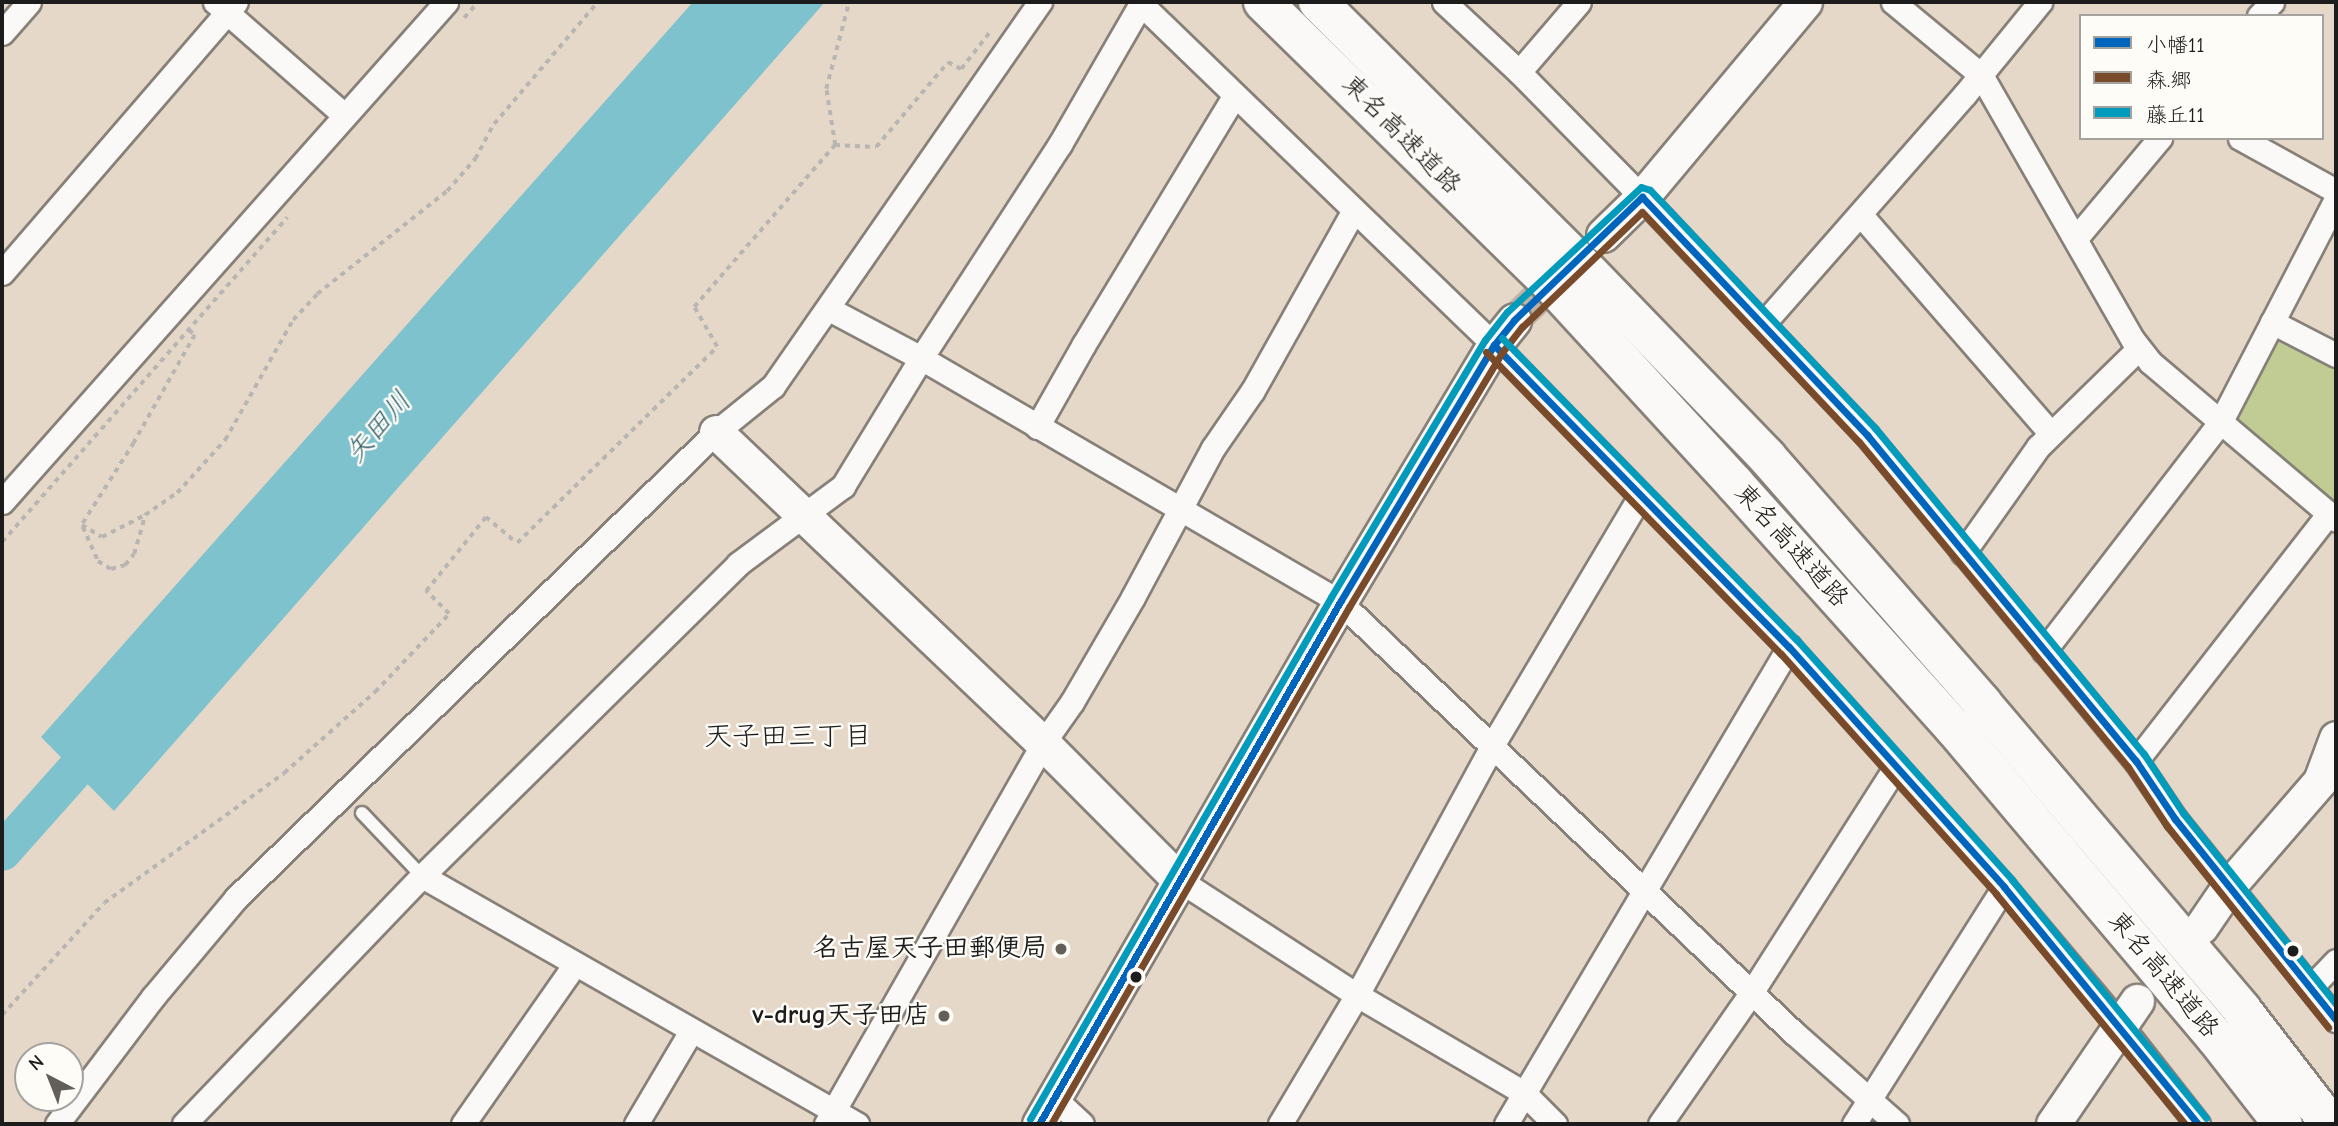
<!DOCTYPE html>
<meta charset="utf-8">
<style>
body{margin:0}
#map{position:relative;width:2338px;height:1126px;overflow:hidden;background:#e6d8c8;font-family:"Comic Neue","Klee One",sans-serif}
div>[style]{position:absolute}
.green>*{inset:0;background:#c1cb94}
.water>*{inset:0;background:#7ec2ce}
.river>*{height:38px;margin:-19px;padding:0 19px;transform-origin:19px;border-radius:19px;background:#7ec2ce}
.secondary-tunnel>*{height:33px;margin-top:-16.5px;transform-origin:0;background:repeating-linear-gradient(90deg,#beb2a6 0 33px,transparent 0 50px)}
.path>*{height:3.5px;margin-top:-1.75px;transform-origin:0;background:repeating-linear-gradient(90deg,#b8b5b3 0 5px,transparent 0 10px)}
.roads{filter:drop-shadow(2px 0 #878078) drop-shadow(-2px 0 #878078) drop-shadow(0 2px #878078) drop-shadow(0 -2px #878078)}
.lane>*{height:12px;margin:-6px;padding:0 6px;transform-origin:6px;border-radius:6px;background:#fbf9f7}
.street>*{height:23px;margin:-11.5px;padding:0 11.5px;transform-origin:11.5px;border-radius:11.5px;background:#fbf9f7}
.secondary>*{height:33px;margin:-16.5px;padding:0 16.5px;transform-origin:16.5px;border-radius:16.5px;background:#fbf9f7}
.highway>*{height:38px;margin:-19px;padding:0 19px;transform-origin:19px;border-radius:19px;background:#fbf9f7}
.bus-1>*{height:7px;margin:-3.5px;padding:0 3.5px;transform-origin:3.5px;border-radius:3.5px;background:#0065bd}
.bus-2>*{height:7px;margin:-3.5px;padding:0 3.5px;transform-origin:3.5px;border-radius:3.5px;background:#7a4b2a}
.bus-3>*{height:7px;margin:-3.5px;padding:0 3.5px;transform-origin:3.5px;border-radius:3.5px;background:#039bbc}
.dots>*{width:19px;height:19px;translate:-50% -50%;box-sizing:border-box;border:4px solid #fdfcf7;border-radius:50%}
span{translate:-50% -50%;white-space:nowrap;text-align:center;line-height:1.15;-webkit-text-stroke:5px #fdfcf7;paint-order:stroke}
.street-label{font-size:26px;color:#1c1c1c}
.poi-label{font-size:26px;color:#1c1c1c;font-weight:700}
.right{translate:-100% -50%;text-align:right}
.water-label{font-size:28px;color:#34626d;font-style:italic}
.neighbourhood-label{font-size:28px;color:#1c1c1c}
.frame{position:absolute;inset:0;border:4px solid #1c1c1c;pointer-events:none}
.legend{position:absolute;left:2079px;top:14px;width:245px;height:126px;box-sizing:border-box;background:#fdfcf7;border:2px solid #a3a29f;margin:0;padding:9px 12px;list-style:none;font-size:21px;color:#1c1c1c}
.legend li{display:flex;align-items:center;gap:14px;height:35px}
.legend b{width:35px;border:2px solid #a3a29f}
.north{position:absolute;left:14px;top:1042px;width:70px;height:70px;box-sizing:border-box;background:#fdfcf7;border:2px solid #a3a29f;border-radius:50%;rotate:318deg;font-size:19px;font-weight:700;line-height:28px;text-align:center;color:#1c1c1c}
.north::after{content:'';display:block;margin:auto;width:24px;height:32px;background:#635e58;clip-path:polygon(50% 0,100% 100%,50% 72%,0 100%)}
</style>
<div id="map">
<div class="green">
<i style="clip-path:polygon(2276px 334px,2336px 365px,2336px 509px,2231px 421px)"></i>
</div>
<div class="water">
<i style="clip-path:polygon(693px 2px,825px 2px,114px 811px,41px 737px)"></i>
</div>
<div class="river">
<i style="left:2px;top:852px;width:159px;rotate:-48.3deg"></i>
</div>
<div class="secondary-tunnel">
<i style="left:1514px;top:320px;width:78px;rotate:-44deg"></i>
</div>
<div class="path">
<i style="left:464px;top:18px;width:21px;rotate:-49deg"></i>
<i style="left:835px;top:145px;width:57px;rotate:-99.1deg"></i>
<i style="left:826px;top:89px;width:90px;rotate:-75.2deg"></i>
<i style="left:189px;top:330px;width:8px;rotate:40deg"></i>
<i style="left:195px;top:335px;width:124px;rotate:119.5deg"></i>
<i style="left:134px;top:443px;width:97px;rotate:122.4deg"></i>
<i style="left:82px;top:525px;width:23px;rotate:31deg"></i>
<i style="left:102px;top:537px;width:48px;rotate:-27.1deg"></i>
<i style="left:145px;top:515px;width:39px;rotate:-35deg"></i>
<i style="left:177px;top:493px;width:72px;rotate:-47.8deg"></i>
<i style="left:225px;top:440px;width:138px;rotate:-60.5deg"></i>
<i style="left:293px;top:320px;width:35px;rotate:-47deg"></i>
<i style="left:317px;top:294px;width:166px;rotate:-38.4deg"></i>
<i style="left:447px;top:191px;width:43px;rotate:-48.8deg"></i>
<i style="left:475px;top:159px;width:40px;rotate:-62deg"></i>
<i style="left:494px;top:124px;width:160px;rotate:-49.6deg"></i>
<i style="left:83px;top:527px;width:37px;rotate:66deg"></i>
<i style="left:98px;top:561px;width:15px;rotate:32deg"></i>
<i style="left:111px;top:569px;width:15px;rotate:-16deg"></i>
<i style="left:125px;top:565px;width:14px;rotate:-51deg"></i>
<i style="left:134px;top:554px;width:41px;rotate:-74.2deg"></i>
<i style="left:2px;top:542px;width:432px;rotate:-48.7deg"></i>
<i style="left:2px;top:1015px;width:151px;rotate:-47.7deg"></i>
<i style="left:104px;top:903px;width:222px;rotate:-35.8deg"></i>
<i style="left:284px;top:773px;width:122px;rotate:-41.7deg"></i>
<i style="left:375px;top:692px;width:108px;rotate:-46.5deg"></i>
<i style="left:449px;top:614px;width:33px;rotate:-135deg"></i>
<i style="left:426px;top:591px;width:95px;rotate:-51deg"></i>
<i style="left:486px;top:517px;width:40px;rotate:40deg"></i>
<i style="left:517px;top:543px;width:280px;rotate:-44.4deg"></i>
<i style="left:717px;top:347px;width:46px;rotate:-119.9deg"></i>
<i style="left:694px;top:307px;width:215px;rotate:-49deg"></i>
<i style="left:835px;top:145px;width:41px;rotate:2.8deg"></i>
<i style="left:876px;top:147px;width:111px;rotate:-49.7deg"></i>
<i style="left:948px;top:62px;width:15px;rotate:28deg"></i>
<i style="left:961px;top:69px;width:46px;rotate:-52.1deg"></i>
</div>
<div class="roads">
<div class="lane">
<i style="left:362px;top:813px;width:87px;rotate:46.4deg"></i>
</div>
<div class="street">
<i style="left:215px;top:2px;width:171px;rotate:41.2deg"></i>
<i style="left:1139px;top:2px;width:494px;rotate:44deg"></i>
<i style="left:1494px;top:345px;width:422px;rotate:45.7deg"></i>
<i style="left:1789px;top:647px;width:322px;rotate:48.1deg"></i>
<i style="left:2004px;top:887px;width:180px;rotate:50deg"></i>
<i style="left:2120px;top:1025px;width:126px;rotate:51.8deg"></i>
<i style="left:1444px;top:2px;width:103px;rotate:43deg"></i>
<i style="left:1519px;top:72px;width:175px;rotate:45.5deg"></i>
<i style="left:1642px;top:197px;width:328px;rotate:46.6deg"></i>
<i style="left:1867px;top:435px;width:423px;rotate:50.5deg"></i>
<i style="left:2136px;top:761px;width:70px;rotate:56.1deg"></i>
<i style="left:2175px;top:819px;width:258px;rotate:51.3deg"></i>
<i style="left:1893px;top:2px;width:114px;rotate:39.7deg"></i>
<i style="left:1981px;top:75px;width:305px;rotate:60.2deg"></i>
<i style="left:2133px;top:340px;width:28px;rotate:52deg"></i>
<i style="left:2150px;top:362px;width:244px;rotate:40.3deg"></i>
<i style="left:2259px;top:16px;width:19px;rotate:-47deg"></i>
<i style="left:2px;top:33px;width:41px;rotate:-48.9deg"></i>
<i style="left:1519px;top:72px;width:92px;rotate:-49.4deg"></i>
<i style="left:2240px;top:138px;width:110px;rotate:28.9deg"></i>
<i style="left:1860px;top:214px;width:291px;rotate:49deg"></i>
<i style="left:2076px;top:238px;width:131px;rotate:-50deg"></i>
<i style="left:2px;top:273px;width:358px;rotate:-49.2deg"></i>
<i style="left:829px;top:309px;width:104px;rotate:28deg"></i>
<i style="left:921px;top:358px;width:485px;rotate:30.2deg"></i>
<i style="left:1340px;top:602px;width:625px;rotate:43.51deg"></i>
<i style="left:1793px;top:1032px;width:139px;rotate:41.5deg"></i>
<i style="left:2272px;top:322px;width:72px;rotate:27.3deg"></i>
<i style="left:1763px;top:324px;width:306px;rotate:-48.7deg"></i>
<i style="left:1965px;top:94px;width:119px;rotate:-50.8deg"></i>
<i style="left:1037px;top:427px;width:95px;rotate:-60.5deg"></i>
<i style="left:1084px;top:344px;width:290px;rotate:-58.8deg"></i>
<i style="left:2px;top:502px;width:669px;rotate:-48.39deg"></i>
<i style="left:1963px;top:553px;width:130px;rotate:-54.7deg"></i>
<i style="left:2038px;top:447px;width:141px;rotate:-44.4deg"></i>
<i style="left:2044px;top:651px;width:290px;rotate:-52.4deg"></i>
<i style="left:2221px;top:421px;width:250px;rotate:-62.6deg"></i>
<i style="left:2136px;top:761px;width:313px;rotate:-52.1deg"></i>
<i style="left:422px;top:876px;width:501px;rotate:29.69deg"></i>
<i style="left:1179px;top:880px;width:212px;rotate:32.9deg"></i>
<i style="left:1357px;top:995px;width:194px;rotate:30.4deg"></i>
<i style="left:1524px;top:1093px;width:44px;rotate:45deg"></i>
<i style="left:2311px;top:987px;width:36px;rotate:-46deg"></i>
<i style="left:1054px;top:1098px;width:38px;rotate:43deg"></i>
<i style="left:57px;top:1124px;width:159px;rotate:-52.9deg"></i>
<i style="left:153px;top:997px;width:129px;rotate:-50deg"></i>
<i style="left:236px;top:898px;width:669px;rotate:-44.15deg"></i>
<i style="left:716px;top:432px;width:73px;rotate:-38.9deg"></i>
<i style="left:773px;top:386px;width:468px;rotate:-55.2deg"></i>
<i style="left:184px;top:1124px;width:344px;rotate:-46.2deg"></i>
<i style="left:422px;top:876px;width:444px;rotate:-44.6deg"></i>
<i style="left:738px;top:564px;width:131px;rotate:-36.6deg"></i>
<i style="left:843px;top:486px;width:150px;rotate:-58.6deg"></i>
<i style="left:921px;top:358px;width:255px;rotate:-57deg"></i>
<i style="left:1060px;top:144px;width:164px;rotate:-60deg"></i>
<i style="left:463px;top:1124px;width:195px;rotate:-55deg"></i>
<i style="left:636px;top:1124px;width:108px;rotate:-59.4deg"></i>
<i style="left:826px;top:1124px;width:438px;rotate:-60.3deg"></i>
<i style="left:1043px;top:743px;width:50px;rotate:-54.7deg"></i>
<i style="left:1072px;top:702px;width:121px;rotate:-59.8deg"></i>
<i style="left:1133px;top:597px;width:169px;rotate:-61.8deg"></i>
<i style="left:1213px;top:448px;width:70px;rotate:-55.4deg"></i>
<i style="left:1253px;top:390px;width:206px;rotate:-60.7deg"></i>
<i style="left:1280px;top:1124px;width:150px;rotate:-59.2deg"></i>
<i style="left:1357px;top:995px;width:285px;rotate:-61.5deg"></i>
<i style="left:1493px;top:744px;width:288px;rotate:-59.3deg"></i>
<i style="left:1506px;top:1124px;width:555px;rotate:-59.32deg"></i>
<i style="left:1660px;top:1124px;width:160px;rotate:-55.2deg"></i>
<i style="left:1751px;top:993px;width:269px;rotate:-57.4deg"></i>
<i style="left:1854px;top:1124px;width:280px;rotate:-57.7deg"></i>
</div>
<div class="secondary">
<i style="left:1603px;top:235px;width:54px;rotate:-44.3deg"></i>
<i style="left:1642px;top:197px;width:254px;rotate:-50.1deg"></i>
<i style="left:716px;top:432px;width:451px;rotate:43.6deg"></i>
<i style="left:1043px;top:743px;width:193px;rotate:45.2deg"></i>
<i style="left:2201px;top:927px;width:50px;rotate:-55.7deg"></i>
<i style="left:2229px;top:886px;width:139px;rotate:-49.1deg"></i>
<i style="left:2320px;top:781px;width:46px;rotate:-69.6deg"></i>
<i style="left:1039px;top:1124px;width:603px;rotate:-60.03deg"></i>
<i style="left:1340px;top:602px;width:300px;rotate:-59.1deg"></i>
<i style="left:1494px;top:345px;width:32px;rotate:-51deg"></i>
<i style="left:2053px;top:1124px;width:149px;rotate:-55.7deg"></i>
</div>
<div class="highway">
<i style="left:1263px;top:2px;width:404px;rotate:44.4deg"></i>
<i style="left:1552px;top:285px;width:270px;rotate:47.4deg"></i>
<i style="left:1735px;top:484px;width:328px;rotate:48.1deg"></i>
<i style="left:1954px;top:728px;width:406px;rotate:49.8deg"></i>
<i style="left:2216px;top:1038px;width:109px;rotate:52.1deg"></i>
<i style="left:1318px;top:2px;width:364px;rotate:44.9deg"></i>
<i style="left:1576px;top:259px;width:275px;rotate:46deg"></i>
<i style="left:1767px;top:457px;width:327px;rotate:48.8deg"></i>
<i style="left:1982px;top:703px;width:402px;rotate:49.7deg"></i>
<i style="left:2242px;top:1010px;width:144px;rotate:52.3deg"></i>
</div>
</div>
<div class="bus-1">
<i style="left:1642px;top:197px;width:328px;rotate:46.6deg"></i>
<i style="left:1867px;top:435px;width:423px;rotate:50.5deg"></i>
<i style="left:2136px;top:761px;width:70px;rotate:56.1deg"></i>
<i style="left:2175px;top:819px;width:258px;rotate:51.3deg"></i>
<i style="left:1494px;top:345px;width:422px;rotate:45.7deg"></i>
<i style="left:1789px;top:647px;width:322px;rotate:48.1deg"></i>
<i style="left:2004px;top:887px;width:306px;rotate:50.7deg"></i>
<i style="left:1039px;top:1124px;width:603px;rotate:-60.03deg"></i>
<i style="left:1340px;top:602px;width:300px;rotate:-59.1deg"></i>
<i style="left:1494px;top:345px;width:32px;rotate:-51deg"></i>
<i style="left:1514px;top:320px;width:178px;rotate:-43.9deg"></i>
</div>
<div class="bus-2">
<i style="left:1486px;top:352px;width:422px;rotate:45.7deg"></i>
<i style="left:1781px;top:654px;width:322px;rotate:48.1deg"></i>
<i style="left:1996px;top:894px;width:298px;rotate:50.6deg"></i>
<i style="left:1051px;top:1124px;width:597px;rotate:-60.04deg"></i>
<i style="left:1349px;top:607px;width:299px;rotate:-59deg"></i>
<i style="left:1503px;top:351px;width:31px;rotate:-52deg"></i>
<i style="left:1522px;top:327px;width:166px;rotate:-43.8deg"></i>
<i style="left:1642px;top:212px;width:316px;rotate:46.7deg"></i>
<i style="left:1859px;top:442px;width:422px;rotate:50.4deg"></i>
<i style="left:2128px;top:767px;width:71px;rotate:56.5deg"></i>
<i style="left:2167px;top:826px;width:258px;rotate:51.3deg"></i>
</div>
<div class="bus-3">
<i style="left:1502px;top:338px;width:422px;rotate:45.7deg"></i>
<i style="left:1797px;top:640px;width:322px;rotate:48.1deg"></i>
<i style="left:2012px;top:880px;width:307px;rotate:50.8deg"></i>
<i style="left:1030px;top:1119px;width:603px;rotate:-60.03deg"></i>
<i style="left:1331px;top:597px;width:300px;rotate:-59.1deg"></i>
<i style="left:1485px;top:340px;width:36px;rotate:-52deg"></i>
<i style="left:1507px;top:312px;width:183px;rotate:-43deg"></i>
<i style="left:1641px;top:187px;width:9px;rotate:18deg"></i>
<i style="left:1650px;top:190px;width:328px;rotate:46.6deg"></i>
<i style="left:1875px;top:428px;width:423px;rotate:50.5deg"></i>
<i style="left:2144px;top:754px;width:71px;rotate:56.5deg"></i>
<i style="left:2183px;top:813px;width:245px;rotate:51.3deg"></i>
</div>
<div class="dots">
<i style="left:1061px;top:949px;background:#635e58"></i>
<i style="left:2293px;top:951px;background:#1c1c1c"></i>
<i style="left:1136px;top:977px;background:#1c1c1c"></i>
<i style="left:944px;top:1016px;background:#635e58"></i>
</div>
<div class="street-label">
<span style="left:1401px;top:135px;rotate:45deg">東名高速道路</span>
<span style="left:1791px;top:546px;rotate:48deg">東名高速道路</span>
<span style="left:2163px;top:975px;rotate:50deg">東名高速道路</span>
</div>
<div class="poi-label">
<span class="right" style="left:1047px;top:949px">名古屋天子田郵便局</span>
<span class="right" style="left:930px;top:1016px">v-drug天子田店</span>
</div>
<div class="water-label">
<span style="left:378px;top:427px;rotate:-49deg">矢田川</span>
</div>
<div class="neighbourhood-label">
<span style="left:788px;top:736px">天子田三丁目</span>
</div>
<div class="frame"></div>
<ul class="legend">
<li><b style="height:9px;background:#0065bd"></b>小幡11</li>
<li><b style="height:9px;background:#7a4b2a"></b>森.郷</li>
<li><b style="height:9px;background:#039bbc"></b>藤丘11</li>
</ul>
<div class="north">N</div>
</div>
